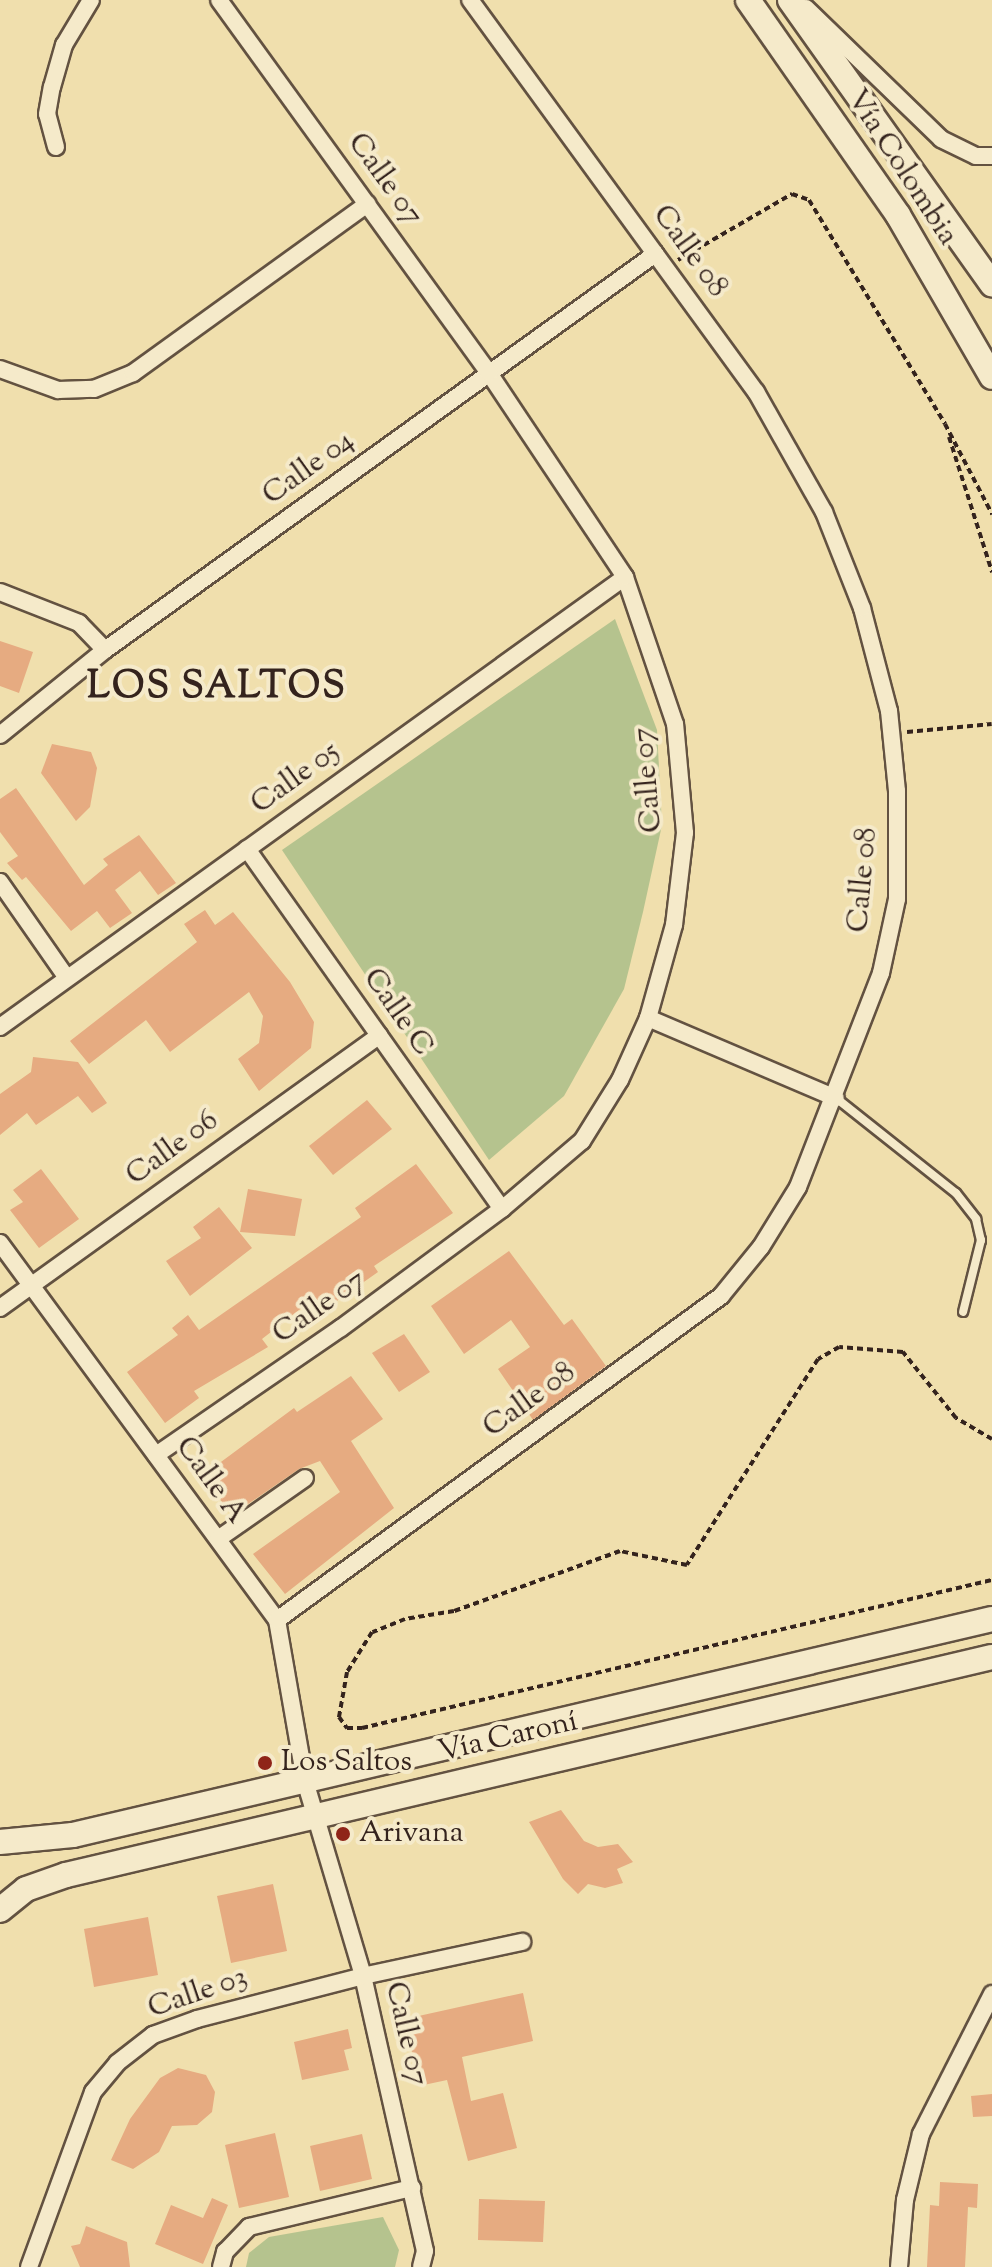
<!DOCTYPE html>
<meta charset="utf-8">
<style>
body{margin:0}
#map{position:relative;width:992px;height:2267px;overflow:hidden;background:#f0dfad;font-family:"Sorts Mill Goudy",serif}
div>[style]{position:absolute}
.green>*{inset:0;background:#b5c38e}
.building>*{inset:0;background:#e6ab81}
.path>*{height:4px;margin-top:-2px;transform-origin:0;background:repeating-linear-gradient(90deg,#34231d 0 6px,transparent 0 10px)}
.roads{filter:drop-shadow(2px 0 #635241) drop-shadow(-2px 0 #635241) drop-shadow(0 2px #635241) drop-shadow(0 -2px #635241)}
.service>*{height:8px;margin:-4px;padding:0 4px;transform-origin:4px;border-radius:4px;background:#f5eaca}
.minor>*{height:16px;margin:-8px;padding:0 8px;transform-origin:8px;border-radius:8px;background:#f5eaca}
.secondary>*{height:24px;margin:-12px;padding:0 12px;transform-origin:12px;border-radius:12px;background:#f5eaca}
.dots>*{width:22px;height:22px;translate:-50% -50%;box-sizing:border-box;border:4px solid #f5eaca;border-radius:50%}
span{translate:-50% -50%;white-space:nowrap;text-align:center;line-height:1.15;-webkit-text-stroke:8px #f5eaca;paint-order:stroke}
.street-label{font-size:30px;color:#34231d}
.poi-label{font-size:30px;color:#34231d}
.left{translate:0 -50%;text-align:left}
.district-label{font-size:38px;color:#34231d;font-weight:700;letter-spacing:2px}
</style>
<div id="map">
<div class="green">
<i style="clip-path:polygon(615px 619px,657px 730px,662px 825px,643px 912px,624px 989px,564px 1096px,489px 1160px,282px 850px)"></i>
<i style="clip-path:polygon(383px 2217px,399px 2250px,395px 2267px,246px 2267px,249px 2253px,269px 2237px)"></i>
</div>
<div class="building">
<i style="clip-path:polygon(0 641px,33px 652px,19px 693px,0 686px)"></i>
<i style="clip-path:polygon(52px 744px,91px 752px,97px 768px,90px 807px,76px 821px,41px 773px)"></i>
<i style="clip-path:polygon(16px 788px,84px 885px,108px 865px,103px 859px,139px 835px,176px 883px,158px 895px,140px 871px,115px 890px,132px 913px,110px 928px,97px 911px,71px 931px,26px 877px,22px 880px,7px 863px,18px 856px,0 832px,0 799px)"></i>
<i style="clip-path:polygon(205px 910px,215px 925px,233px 912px,290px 982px,314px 1022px,311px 1048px,259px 1091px,238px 1059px,259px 1043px,263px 1016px,249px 992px,170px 1052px,146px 1020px,89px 1064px,70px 1041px,197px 942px,184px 924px)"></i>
<i style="clip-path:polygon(33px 1057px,78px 1062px,107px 1103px,92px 1113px,78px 1096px,36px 1125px,27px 1113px,0 1135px,0 1094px,31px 1072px)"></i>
<i style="clip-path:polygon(367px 1100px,392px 1129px,333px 1175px,309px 1146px)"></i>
<i style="clip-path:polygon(416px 1164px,453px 1213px,374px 1266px,378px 1272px,317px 1315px,308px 1303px,262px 1339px,268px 1347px,194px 1391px,199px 1398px,165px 1423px,127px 1372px,178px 1335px,172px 1328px,188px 1315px,199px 1330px,361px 1217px,355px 1208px)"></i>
<i style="clip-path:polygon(41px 1169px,79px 1219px,39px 1248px,10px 1210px,23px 1202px,13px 1190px)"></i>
<i style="clip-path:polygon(248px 1189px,302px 1199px,295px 1236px,240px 1232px)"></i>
<i style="clip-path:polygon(219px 1207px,252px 1248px,190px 1296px,166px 1261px,201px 1238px,193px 1227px)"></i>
<i style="clip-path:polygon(509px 1251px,564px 1325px,572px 1319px,606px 1366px,533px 1420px,498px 1369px,530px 1347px,511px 1320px,464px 1354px,431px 1306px)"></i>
<i style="clip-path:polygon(404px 1334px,430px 1372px,399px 1392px,372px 1353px)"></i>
<i style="clip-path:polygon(351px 1376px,383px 1419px,351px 1441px,394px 1508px,285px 1594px,253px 1554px,340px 1492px,320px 1461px,299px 1469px,232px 1515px,202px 1476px,294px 1408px,297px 1412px)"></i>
<i style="clip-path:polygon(561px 1810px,584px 1841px,598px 1847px,618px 1844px,633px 1862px,617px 1869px,623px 1883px,605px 1888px,588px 1884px,578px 1894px,563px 1879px,529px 1822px)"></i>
<i style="clip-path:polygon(273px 1884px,287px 1951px,231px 1963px,217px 1896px)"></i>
<i style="clip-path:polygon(148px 1917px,158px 1975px,94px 1987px,84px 1929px)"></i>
<i style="clip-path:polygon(523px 1993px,533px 2041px,462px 2057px,471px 2101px,503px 2093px,517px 2148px,468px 2161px,447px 2080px,419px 2086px,405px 2019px)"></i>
<i style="clip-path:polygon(348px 2029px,352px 2048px,344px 2050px,349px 2070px,302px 2080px,294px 2042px)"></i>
<i style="clip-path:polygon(178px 2068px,206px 2075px,215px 2092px,212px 2112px,197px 2125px,172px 2126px,159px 2152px,133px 2169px,111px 2160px,130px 2119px,160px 2078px)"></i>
<i style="clip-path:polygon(992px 2094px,992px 2116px,973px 2117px,971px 2096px)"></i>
<i style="clip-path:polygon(275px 2133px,289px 2197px,239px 2208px,225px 2145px)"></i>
<i style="clip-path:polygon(362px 2134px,372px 2179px,320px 2191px,310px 2146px)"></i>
<i style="clip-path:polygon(940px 2182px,978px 2184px,977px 2208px,968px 2207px,965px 2267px,927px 2267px,930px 2205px,939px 2206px)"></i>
<i style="clip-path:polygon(212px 2198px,228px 2205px,203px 2264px,155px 2244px,171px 2205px,203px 2218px)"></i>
<i style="clip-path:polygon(479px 2199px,545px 2201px,543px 2242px,478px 2240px)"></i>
<i style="clip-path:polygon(86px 2226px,127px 2242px,130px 2267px,80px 2267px,71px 2246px,80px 2244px)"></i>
</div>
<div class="path">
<i style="left:678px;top:260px;width:132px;rotate:-30.1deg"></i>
<i style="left:792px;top:194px;width:18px;rotate:19deg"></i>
<i style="left:809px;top:200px;width:262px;rotate:58.7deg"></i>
<i style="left:945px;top:424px;width:102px;rotate:62.4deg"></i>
<i style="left:949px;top:437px;width:142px;rotate:72.3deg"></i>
<i style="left:907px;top:732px;width:85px;rotate:-5.4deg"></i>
<i style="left:992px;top:1439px;width:42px;rotate:-149.7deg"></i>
<i style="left:956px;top:1418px;width:85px;rotate:-128.8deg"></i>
<i style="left:903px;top:1352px;width:64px;rotate:-175.5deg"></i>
<i style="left:839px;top:1347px;width:24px;rotate:150deg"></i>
<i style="left:818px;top:1359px;width:244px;rotate:122.5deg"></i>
<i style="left:687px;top:1565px;width:68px;rotate:-168.2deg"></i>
<i style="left:620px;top:1551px;width:177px;rotate:160.1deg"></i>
<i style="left:454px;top:1611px;width:50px;rotate:170.7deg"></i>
<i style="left:405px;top:1619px;width:35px;rotate:158deg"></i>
<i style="left:372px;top:1632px;width:47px;rotate:122deg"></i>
<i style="left:347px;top:1672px;width:46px;rotate:100.1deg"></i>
<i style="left:339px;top:1717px;width:14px;rotate:54deg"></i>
<i style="left:347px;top:1728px;width:15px"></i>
<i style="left:362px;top:1728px;width:647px;rotate:-13.22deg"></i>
</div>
<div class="roads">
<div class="service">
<i style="left:836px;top:1098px;width:153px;rotate:38.4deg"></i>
<i style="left:956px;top:1193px;width:33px;rotate:52deg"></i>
<i style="left:976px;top:1219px;width:22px;rotate:77deg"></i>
<i style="left:981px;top:1240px;width:74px;rotate:104deg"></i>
</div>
<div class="minor">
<i style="left:806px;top:8px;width:188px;rotate:44.1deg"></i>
<i style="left:941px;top:139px;width:39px;rotate:26deg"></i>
<i style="left:976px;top:156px;width:16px"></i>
<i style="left:56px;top:147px;width:34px;rotate:-105deg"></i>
<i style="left:47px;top:114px;width:27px;rotate:-80deg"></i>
<i style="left:52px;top:87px;width:44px;rotate:-74.1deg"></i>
<i style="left:64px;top:45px;width:52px;rotate:-59deg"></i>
<i style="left:0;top:369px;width:62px;rotate:19.9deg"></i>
<i style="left:58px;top:390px;width:36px;rotate:-2deg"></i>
<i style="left:94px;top:389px;width:42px;rotate:-22.3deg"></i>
<i style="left:133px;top:373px;width:289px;rotate:-35.8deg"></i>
<i style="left:0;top:592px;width:85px;rotate:21.4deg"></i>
<i style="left:79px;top:623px;width:37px;rotate:46deg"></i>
<i style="left:0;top:735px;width:135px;rotate:-39deg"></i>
<i style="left:105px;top:650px;width:678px;rotate:-35.75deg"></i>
<i style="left:247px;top:849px;width:441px;rotate:54.7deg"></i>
<i style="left:0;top:882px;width:117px;rotate:55.1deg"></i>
<i style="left:648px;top:1018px;width:204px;rotate:23.1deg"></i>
<i style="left:0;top:1027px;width:770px;rotate:-35.75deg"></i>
<i style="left:0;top:1243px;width:468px;rotate:53.7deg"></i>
<i style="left:277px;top:1620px;width:163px;rotate:80.1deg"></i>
<i style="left:305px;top:1781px;width:203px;rotate:73.4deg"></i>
<i style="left:363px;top:1976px;width:282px;rotate:77.3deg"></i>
<i style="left:425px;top:2251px;width:16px;rotate:104deg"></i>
<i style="left:0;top:1308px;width:467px;rotate:-35.7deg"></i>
<i style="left:156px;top:1455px;width:224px;rotate:-34.5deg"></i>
<i style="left:341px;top:1328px;width:200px;rotate:-36.5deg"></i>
<i style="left:502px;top:1209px;width:105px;rotate:-40.4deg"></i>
<i style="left:582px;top:1141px;width:72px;rotate:-58.1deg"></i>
<i style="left:620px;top:1080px;width:68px;rotate:-65.7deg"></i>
<i style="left:648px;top:1018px;width:97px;rotate:-74.4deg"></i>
<i style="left:674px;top:925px;width:93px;rotate:-83.2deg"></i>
<i style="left:685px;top:833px;width:109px;rotate:-95.2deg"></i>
<i style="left:675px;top:724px;width:155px;rotate:-108.8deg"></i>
<i style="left:625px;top:577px;width:245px;rotate:-123.7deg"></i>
<i style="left:489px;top:373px;width:460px;rotate:-125.9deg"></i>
<i style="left:218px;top:1539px;width:106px;rotate:-35deg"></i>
<i style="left:277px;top:1620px;width:550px;rotate:-36.12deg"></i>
<i style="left:721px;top:1296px;width:63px;rotate:-50.8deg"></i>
<i style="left:761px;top:1247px;width:70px;rotate:-58.3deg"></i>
<i style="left:798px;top:1187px;width:230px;rotate:-68.8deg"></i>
<i style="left:881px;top:973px;width:76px;rotate:-77.8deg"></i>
<i style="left:897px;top:899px;width:108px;rotate:-90deg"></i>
<i style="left:897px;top:791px;width:80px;rotate:-95.7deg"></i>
<i style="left:889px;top:711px;width:106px;rotate:-104.7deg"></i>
<i style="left:862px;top:608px;width:103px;rotate:-111.6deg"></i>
<i style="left:824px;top:512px;width:138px;rotate:-119.5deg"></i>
<i style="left:756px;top:392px;width:485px;rotate:-126.1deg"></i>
<i style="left:29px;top:2267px;width:186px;rotate:-69.9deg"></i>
<i style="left:93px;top:2092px;width:38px;rotate:-50deg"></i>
<i style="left:117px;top:2063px;width:46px;rotate:-37.9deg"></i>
<i style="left:153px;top:2035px;width:47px;rotate:-20deg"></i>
<i style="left:197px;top:2019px;width:171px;rotate:-14.5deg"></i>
<i style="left:363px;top:1976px;width:163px;rotate:-12.1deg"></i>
<i style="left:221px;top:2267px;width:16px;rotate:-75deg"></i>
<i style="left:225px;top:2252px;width:35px;rotate:-46deg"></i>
<i style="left:249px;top:2227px;width:168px;rotate:-13.5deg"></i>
<i style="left:899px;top:2267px;width:67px;rotate:-84.9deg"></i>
<i style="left:905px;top:2200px;width:68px;rotate:-76.4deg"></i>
<i style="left:921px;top:2134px;width:157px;rotate:-63.1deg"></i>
</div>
<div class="secondary">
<i style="left:748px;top:0;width:262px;rotate:55.1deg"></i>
<i style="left:898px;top:215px;width:187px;rotate:59.9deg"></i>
<i style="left:790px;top:0;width:349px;rotate:54.6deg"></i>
<i style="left:0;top:1842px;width:73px;rotate:-5.5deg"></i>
<i style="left:73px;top:1835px;width:944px;rotate:-13.23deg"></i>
<i style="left:0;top:1910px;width:33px;rotate:-39deg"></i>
<i style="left:26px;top:1889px;width:42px;rotate:-19.3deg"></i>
<i style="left:66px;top:1875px;width:951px;rotate:-13.25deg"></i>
</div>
</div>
<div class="dots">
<i style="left:265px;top:1763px;background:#8f2418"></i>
<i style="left:343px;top:1834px;background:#8f2418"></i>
</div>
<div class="street-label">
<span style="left:901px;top:168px;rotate:57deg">Vía Colombia</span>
<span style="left:384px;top:180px;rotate:54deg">Calle 07</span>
<span style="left:689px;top:252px;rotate:54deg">Calle 08</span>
<span style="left:309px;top:469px;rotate:-36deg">Calle 04</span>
<span style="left:296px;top:779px;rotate:-36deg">Calle 05</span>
<span style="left:649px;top:780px;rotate:-95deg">Calle 07</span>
<span style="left:864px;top:880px;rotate:-85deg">Calle 08</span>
<span style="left:397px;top:1013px;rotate:55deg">Calle C</span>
<span style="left:173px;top:1149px;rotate:-36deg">Calle 06</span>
<span style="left:320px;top:1308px;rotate:-35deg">Calle 07</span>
<span style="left:530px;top:1401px;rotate:-36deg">Calle 08</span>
<span style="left:210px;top:1481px;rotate:54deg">Calle A</span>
<span style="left:508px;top:1738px;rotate:-13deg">Vía Caroní</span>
<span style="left:198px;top:1994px;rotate:-19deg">Calle 03</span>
<span style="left:405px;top:2034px;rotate:77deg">Calle 07</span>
</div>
<div class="poi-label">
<span class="left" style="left:281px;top:1763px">Los Saltos</span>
<span class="left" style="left:359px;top:1834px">Arivana</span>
</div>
<div class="district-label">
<span style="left:217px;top:689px">LOS SALTOS</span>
</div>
</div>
